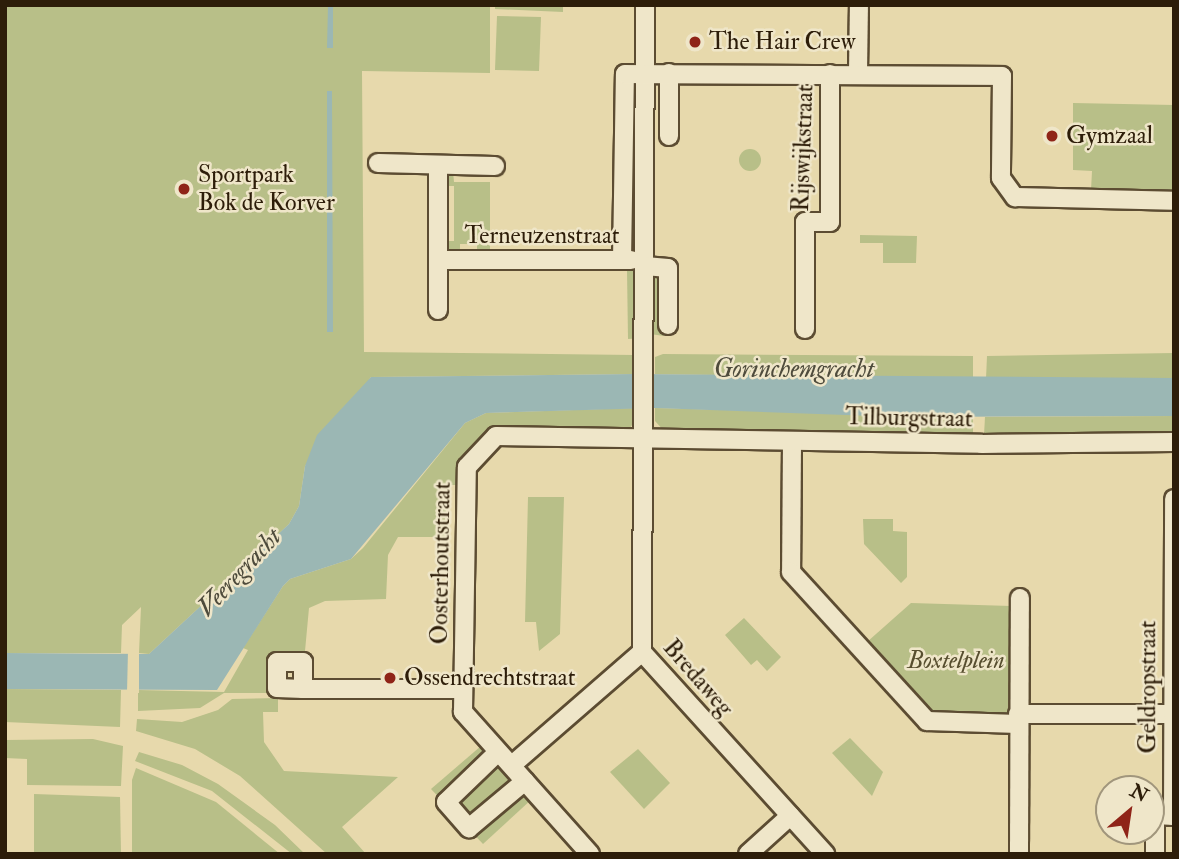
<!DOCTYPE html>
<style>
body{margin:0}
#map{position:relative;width:1179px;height:859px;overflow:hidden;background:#e7d9ac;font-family:"IM FELL Double Pica",serif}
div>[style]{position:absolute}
.green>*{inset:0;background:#b8bf88}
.round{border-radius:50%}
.water>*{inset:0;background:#9bb7b4}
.pier>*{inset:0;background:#e7d9ac}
.roads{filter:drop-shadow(2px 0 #5c4c32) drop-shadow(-2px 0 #5c4c32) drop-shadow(0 2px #5c4c32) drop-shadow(0 -2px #5c4c32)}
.street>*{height:18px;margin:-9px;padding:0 9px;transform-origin:9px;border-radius:9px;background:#efe6c9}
.dots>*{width:19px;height:19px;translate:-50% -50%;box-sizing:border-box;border:4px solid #efe6c9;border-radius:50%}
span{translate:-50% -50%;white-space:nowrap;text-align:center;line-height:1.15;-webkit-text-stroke:5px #efe6c9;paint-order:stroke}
.poi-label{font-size:24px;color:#2d1d09}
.left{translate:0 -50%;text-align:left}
.street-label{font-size:24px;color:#2d1d09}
.park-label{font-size:24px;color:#574e2f;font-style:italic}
.water-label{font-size:26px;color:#4e4b3c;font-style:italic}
.frame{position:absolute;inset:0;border:7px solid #2d1d09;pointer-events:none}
.north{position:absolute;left:1095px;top:775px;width:70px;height:70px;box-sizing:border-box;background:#efe6c9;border:2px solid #a1967c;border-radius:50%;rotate:29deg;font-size:19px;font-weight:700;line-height:28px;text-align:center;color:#2d1d09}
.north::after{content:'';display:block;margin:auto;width:24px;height:32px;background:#8f2418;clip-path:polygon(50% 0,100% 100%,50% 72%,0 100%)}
</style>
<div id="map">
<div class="green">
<i style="clip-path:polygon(5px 5px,490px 5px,490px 73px,362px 71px,364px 352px,634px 355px,634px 374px,371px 377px,305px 466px,299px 506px,289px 524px,149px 654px,139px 653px,141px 607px,122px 625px,121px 653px,5px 653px)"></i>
<i style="clip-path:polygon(495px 5px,563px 5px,563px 12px,495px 9px)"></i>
<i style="clip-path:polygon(497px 16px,541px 17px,539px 71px,495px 70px)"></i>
<i style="clip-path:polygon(1073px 103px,1174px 105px,1174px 193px,1091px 190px,1092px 171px,1073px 170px)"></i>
<i class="round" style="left:739px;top:149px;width:22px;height:22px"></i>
<i style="clip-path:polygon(453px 171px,454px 182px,490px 182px,490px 254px,477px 254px,477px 244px,460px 244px,460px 254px,444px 247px,444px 241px,454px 241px,454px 186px,444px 186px,447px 173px)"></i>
<i style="clip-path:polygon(860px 235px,917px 236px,916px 263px,883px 263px,883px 243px,860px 243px)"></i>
<i style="clip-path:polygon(627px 270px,639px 272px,643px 338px,628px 339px)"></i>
<i style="clip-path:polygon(652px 271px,663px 272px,664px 336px,650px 334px)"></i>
<i style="clip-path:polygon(1174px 353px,1174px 378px,986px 379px,987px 356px)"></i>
<i style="clip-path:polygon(663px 354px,973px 356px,973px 379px,655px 374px,655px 357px)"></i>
<i style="clip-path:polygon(634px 408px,634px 422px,626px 434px,508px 432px,458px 485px,446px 485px,446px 537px,398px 537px,388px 555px,386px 599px,325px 601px,309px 608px,305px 651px,273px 652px,271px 693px,224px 693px,200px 708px,138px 711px,138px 690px,224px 692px,248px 650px,243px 648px,283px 586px,290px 579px,351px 559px,363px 548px,465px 423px,486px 413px)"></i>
<i style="clip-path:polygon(655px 408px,973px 417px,973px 437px,665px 432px,655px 421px)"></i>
<i style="clip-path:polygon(1174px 416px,1174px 436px,984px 435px,985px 417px)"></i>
<i style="clip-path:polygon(528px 497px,564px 497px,560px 634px,539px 651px,536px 622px,525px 622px)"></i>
<i style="clip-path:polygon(863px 519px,893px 519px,893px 531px,907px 532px,907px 577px,901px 583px,864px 544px)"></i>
<i style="clip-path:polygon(911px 603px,1011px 606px,1010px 717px,954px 718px,927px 711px,872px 651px,867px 642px)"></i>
<i style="clip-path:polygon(744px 618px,781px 657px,767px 671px,757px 660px,751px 665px,725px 635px)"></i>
<i style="clip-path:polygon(5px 689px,121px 690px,120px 727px,5px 722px)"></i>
<i style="clip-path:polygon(278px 698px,278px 712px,263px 712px,264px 742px,284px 771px,398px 777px,342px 827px,366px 854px,327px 854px,240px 776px,195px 749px,136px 731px,137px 719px,182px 722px,218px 710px,232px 699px)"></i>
<i style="clip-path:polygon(850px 738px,883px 772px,872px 796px,832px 753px)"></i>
<i style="clip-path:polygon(93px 739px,123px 746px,121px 786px,27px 785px,27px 759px,5px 758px,5px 740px)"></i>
<i style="clip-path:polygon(481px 746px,532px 799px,483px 844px,431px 789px)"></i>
<i style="clip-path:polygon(638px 749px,670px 783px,644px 809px,610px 772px)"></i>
<i style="clip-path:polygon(139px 752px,182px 765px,218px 784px,275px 825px,305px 854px,292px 854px,212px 791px,135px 761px)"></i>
<i style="clip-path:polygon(136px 768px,216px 802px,280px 854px,132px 854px,132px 780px)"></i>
<i style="clip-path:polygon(34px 794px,120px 797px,121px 854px,34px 854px)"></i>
</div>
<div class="water">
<i style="clip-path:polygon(328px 5px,333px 5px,333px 48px,327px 48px)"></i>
<i style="clip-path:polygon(327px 91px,332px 91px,333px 332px,327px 332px)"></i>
<i style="clip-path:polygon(634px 374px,1174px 378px,1174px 416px,902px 417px,655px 408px,486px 413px,465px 423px,351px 559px,290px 579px,283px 586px,217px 690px,5px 689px,5px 653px,149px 654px,289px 524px,299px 506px,305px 466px,317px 435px,371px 377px)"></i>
</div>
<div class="pier">
<i style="clip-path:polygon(128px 650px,139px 650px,139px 693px,127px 693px)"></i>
</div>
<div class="roads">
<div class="street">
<i style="left:645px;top:5px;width:647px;rotate:90.27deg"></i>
<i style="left:642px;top:652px;width:273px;rotate:47.8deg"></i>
<i style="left:858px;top:73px;width:68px;rotate:-89.2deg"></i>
<i style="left:669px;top:136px;width:63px;rotate:-90deg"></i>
<i style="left:378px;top:163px;width:117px;rotate:1.5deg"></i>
<i style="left:438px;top:260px;width:193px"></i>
<i style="left:622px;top:260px;width:186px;rotate:-89.1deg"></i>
<i style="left:625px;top:74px;width:377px;rotate:0.3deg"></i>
<i style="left:1002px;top:76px;width:102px;rotate:90.6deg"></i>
<i style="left:1001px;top:178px;width:24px;rotate:54deg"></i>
<i style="left:1015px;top:197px;width:159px;rotate:1.4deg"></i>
<i style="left:645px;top:266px;width:23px;rotate:5deg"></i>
<i style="left:668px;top:268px;width:57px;rotate:90deg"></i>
<i style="left:438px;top:310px;width:145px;rotate:-90deg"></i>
<i style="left:805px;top:329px;width:107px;rotate:-90deg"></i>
<i style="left:805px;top:222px;width:25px"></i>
<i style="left:830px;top:222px;width:148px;rotate:-90deg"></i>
<i style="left:792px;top:441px;width:131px;rotate:90.4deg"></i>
<i style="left:791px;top:572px;width:202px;rotate:47.6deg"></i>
<i style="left:927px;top:721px;width:91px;rotate:1.9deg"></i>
<i style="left:303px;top:689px;width:27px;rotate:-90deg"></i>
<i style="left:303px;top:662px;width:26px;rotate:180deg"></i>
<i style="left:277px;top:662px;width:26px;rotate:90deg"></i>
<i style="left:277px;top:688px;width:26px;rotate:2deg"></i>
<i style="left:303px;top:689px;width:160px"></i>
<i style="left:1018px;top:714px;width:154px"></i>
<i style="left:498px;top:752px;width:72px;rotate:136.1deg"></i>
<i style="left:446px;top:802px;width:35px;rotate:49deg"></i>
<i style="left:469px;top:828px;width:73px;rotate:-40deg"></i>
<i style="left:512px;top:765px;width:172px;rotate:-41deg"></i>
<i style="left:1173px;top:816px;width:317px;rotate:-89.8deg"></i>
<i style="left:590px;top:854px;width:191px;rotate:-131.8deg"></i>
<i style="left:463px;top:712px;width:245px;rotate:-89.1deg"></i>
<i style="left:467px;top:467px;width:42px;rotate:-46.9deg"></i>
<i style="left:496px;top:436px;width:486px;rotate:0.9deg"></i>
<i style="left:982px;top:444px;width:192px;rotate:-0.6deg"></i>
<i style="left:748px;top:854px;width:57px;rotate:-42.1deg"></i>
<i style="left:1019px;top:854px;width:256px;rotate:-89.8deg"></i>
<i style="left:1155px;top:854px;width:39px;rotate:-90deg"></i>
<i style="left:1155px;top:815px;width:19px;rotate:3deg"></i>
</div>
</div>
<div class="dots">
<i style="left:695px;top:42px;background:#8f2418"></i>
<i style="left:1052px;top:136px;background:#8f2418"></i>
<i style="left:184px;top:189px;background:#8f2418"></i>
<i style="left:390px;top:678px;background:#8f2418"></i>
</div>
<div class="poi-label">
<span class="left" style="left:709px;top:42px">The Hair Crew</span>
<span class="left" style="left:1066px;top:136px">Gymzaal</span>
<span class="left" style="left:198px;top:189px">Sportpark<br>Bok de Korver</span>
<span class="left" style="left:404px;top:678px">Ossendrechtstraat</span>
</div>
<div class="street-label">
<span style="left:803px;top:148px;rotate:-88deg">Rijswijkstraat</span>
<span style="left:542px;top:236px">Terneuzenstraat</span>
<span style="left:909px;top:418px;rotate:1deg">Tilburgstraat</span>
<span style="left:441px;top:563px;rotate:-89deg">Oosterhoutstraat</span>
<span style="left:698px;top:678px;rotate:49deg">Bredaweg</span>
<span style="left:1148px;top:687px;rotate:-90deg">Geldropstraat</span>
</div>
<div class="park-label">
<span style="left:956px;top:661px">Boxtelplein</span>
</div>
<div class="water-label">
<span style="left:794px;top:370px">Gorinchemgracht</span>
<span style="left:240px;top:573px;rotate:-47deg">Veeregracht</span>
</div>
<div class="frame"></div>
<div class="north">N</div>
</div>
